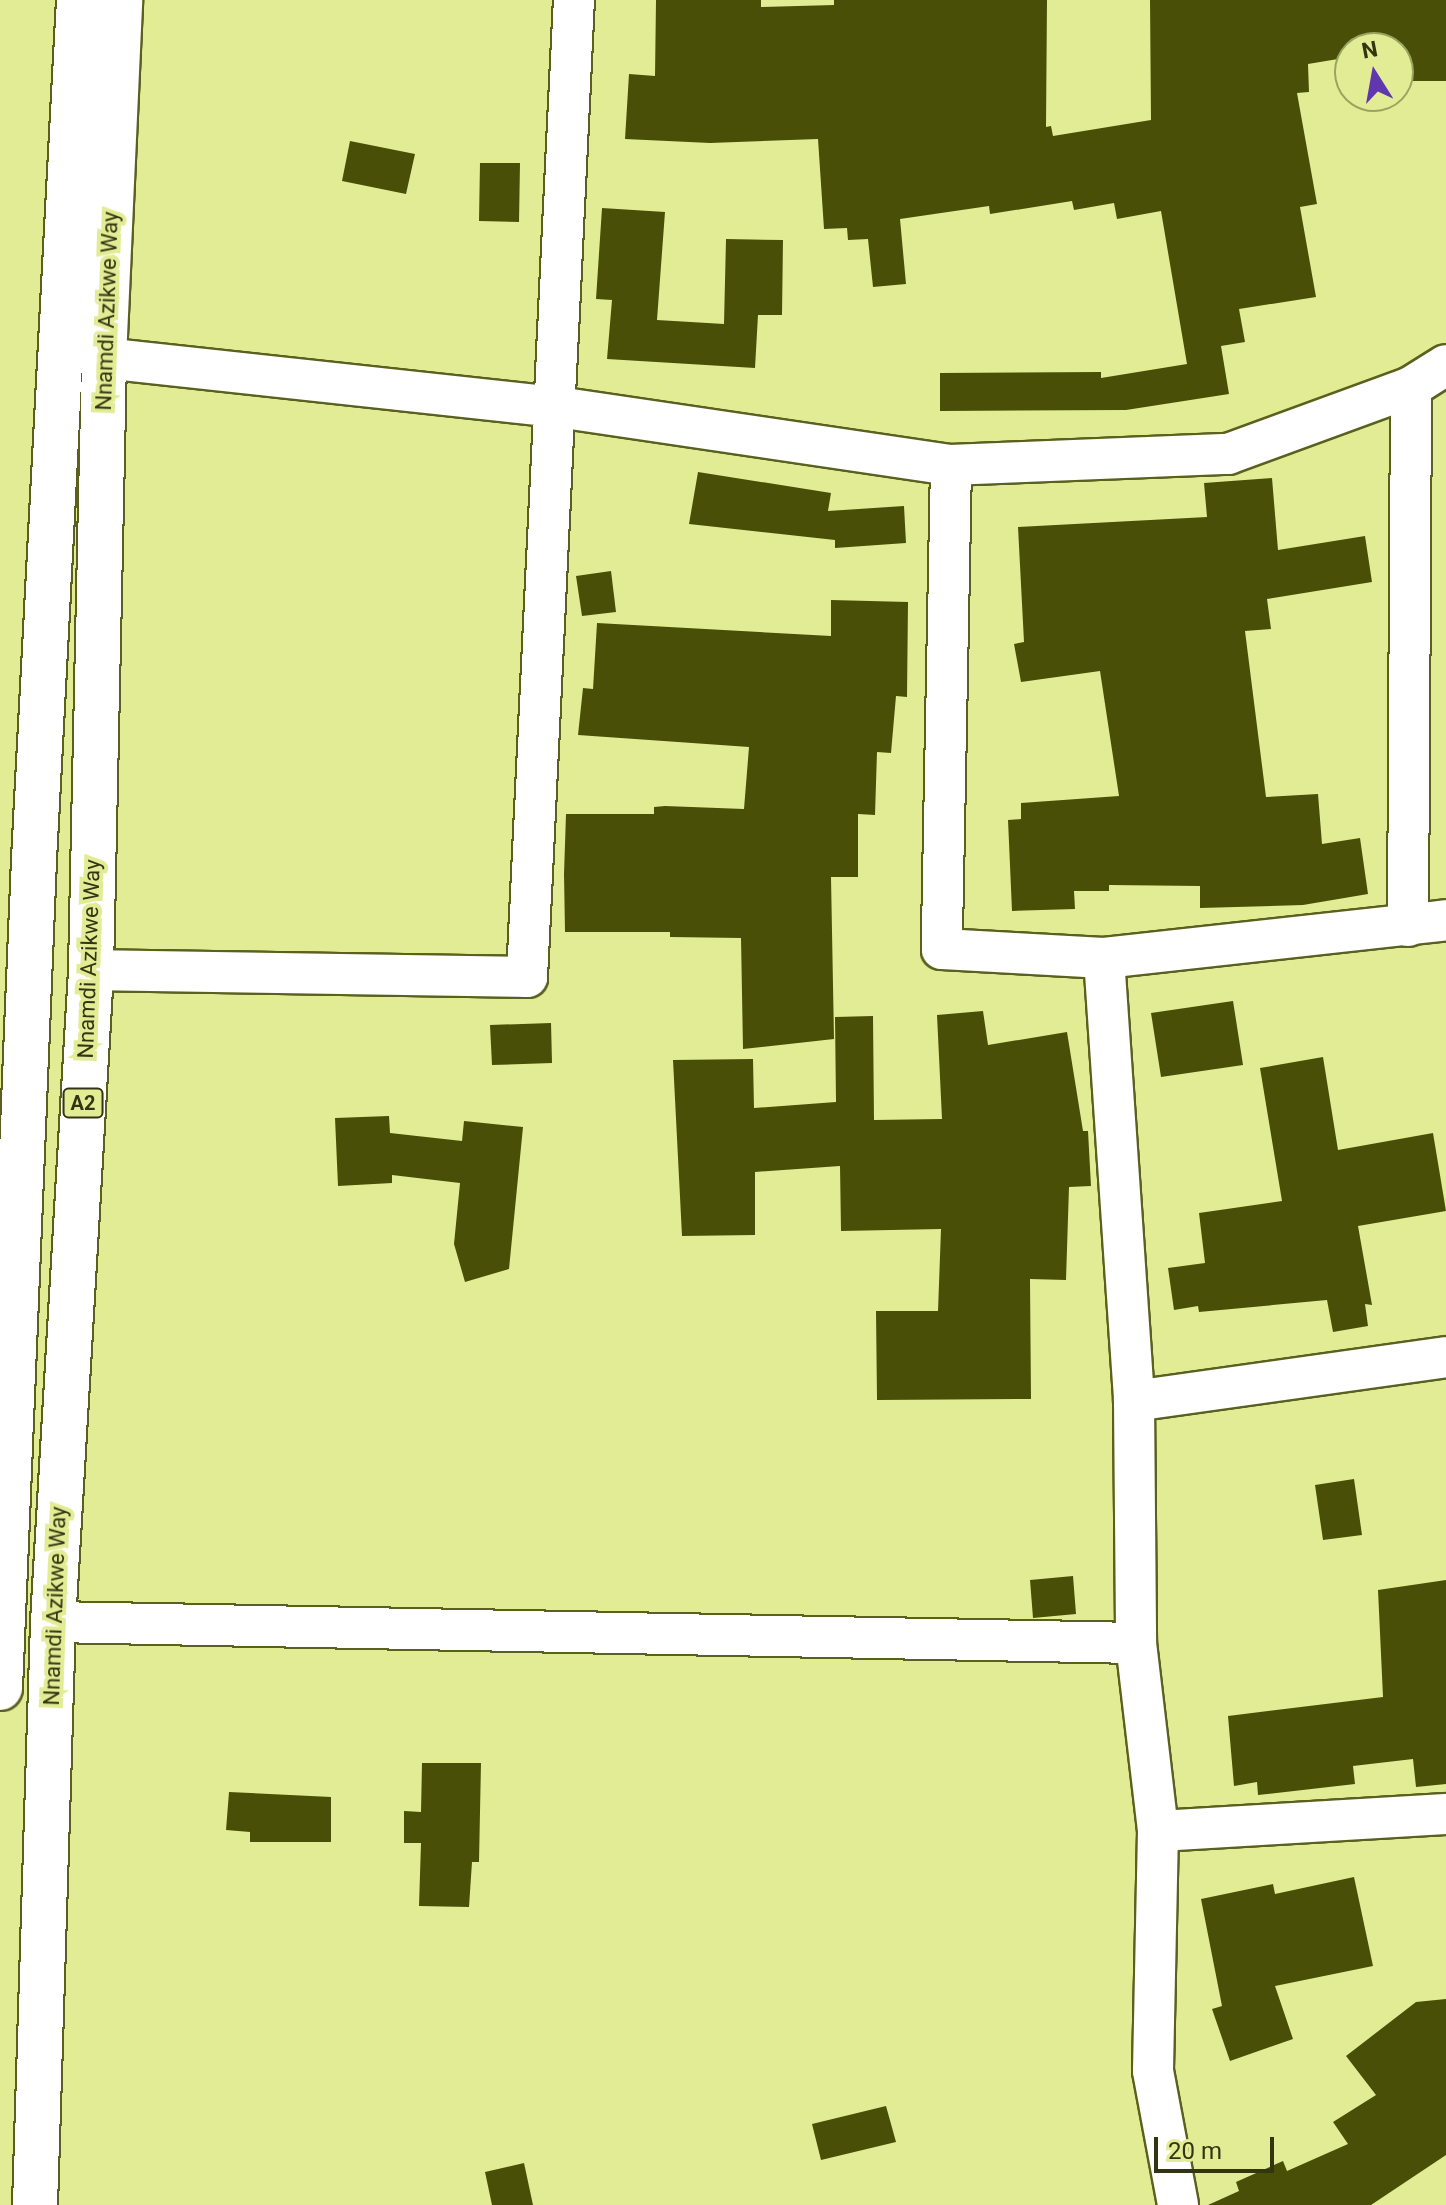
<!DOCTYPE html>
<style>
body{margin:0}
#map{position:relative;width:1446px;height:2205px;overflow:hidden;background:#e2ec95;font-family:Roboto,sans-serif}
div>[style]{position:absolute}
.building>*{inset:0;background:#4a4f07}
.roads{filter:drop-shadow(2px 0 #5b601f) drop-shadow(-2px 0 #5b601f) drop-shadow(0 2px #5b601f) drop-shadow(0 -2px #5b601f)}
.minor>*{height:40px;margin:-20px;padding:0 20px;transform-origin:20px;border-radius:20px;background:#fff}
.highway>*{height:44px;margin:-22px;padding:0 22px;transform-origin:22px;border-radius:22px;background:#fff}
span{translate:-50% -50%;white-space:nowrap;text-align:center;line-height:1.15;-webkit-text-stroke:8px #e2ec95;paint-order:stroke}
.shield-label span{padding:2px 6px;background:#e2ec95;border:2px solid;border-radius:6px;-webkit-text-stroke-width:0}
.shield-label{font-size:20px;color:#313511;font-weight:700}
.street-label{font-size:22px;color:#313511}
.north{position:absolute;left:1334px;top:32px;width:80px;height:80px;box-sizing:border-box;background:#e2ec95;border:2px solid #9ba360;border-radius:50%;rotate:349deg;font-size:22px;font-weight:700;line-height:32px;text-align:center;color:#313511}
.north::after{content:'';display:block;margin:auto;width:28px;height:36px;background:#6137af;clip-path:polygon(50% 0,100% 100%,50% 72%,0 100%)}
.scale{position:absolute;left:1154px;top:2137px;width:120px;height:36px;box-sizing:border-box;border:4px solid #313511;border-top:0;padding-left:10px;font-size:24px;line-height:28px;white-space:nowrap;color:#313511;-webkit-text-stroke:6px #e2ec95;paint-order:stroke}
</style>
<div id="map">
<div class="building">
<i style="clip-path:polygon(656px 0,761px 0,761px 7px,834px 5px,834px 0,1047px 0,1046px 127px,1051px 126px,1053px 136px,1151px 120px,1150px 0,1446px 0,1446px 81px,1398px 81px,1398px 48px,1350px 48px,1350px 57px,1308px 64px,1309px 92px,1297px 93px,1317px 204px,1300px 207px,1316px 297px,1239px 309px,1245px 342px,1221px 346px,1229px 394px,1126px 410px,940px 411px,940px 373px,1101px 372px,1101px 378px,1187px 364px,1161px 211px,1117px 219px,1114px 203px,1074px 210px,1072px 201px,990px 214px,989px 206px,900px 219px,906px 284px,873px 287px,868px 239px,848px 240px,847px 228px,824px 229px,818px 139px,710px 143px,625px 139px,629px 74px,655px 76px)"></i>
<i style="clip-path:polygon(350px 141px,415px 154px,406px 194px,342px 181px)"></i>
<i style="clip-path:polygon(480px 163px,520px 163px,519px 222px,479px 221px)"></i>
<i style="clip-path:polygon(602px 208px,665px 212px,657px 320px,724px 324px,726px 239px,783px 240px,782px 315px,758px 315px,755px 368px,607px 359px,612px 300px,596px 299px)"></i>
<i style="clip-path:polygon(698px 472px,831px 493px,828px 511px,904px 506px,906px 543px,835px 548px,835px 540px,689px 524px)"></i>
<i style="clip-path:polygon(1272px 478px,1278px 550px,1365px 536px,1372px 582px,1267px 599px,1271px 629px,1245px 631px,1266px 797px,1318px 794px,1322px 844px,1360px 838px,1368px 894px,1303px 905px,1200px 908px,1200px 886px,1109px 885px,1109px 891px,1074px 891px,1075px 909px,1012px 911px,1008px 820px,1021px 819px,1021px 803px,1119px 796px,1100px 671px,1021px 682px,1014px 644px,1024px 642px,1018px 527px,1207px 517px,1204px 483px)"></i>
<i style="clip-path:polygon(611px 571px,616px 612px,582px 616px,576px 576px)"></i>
<i style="clip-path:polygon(831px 600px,908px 602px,907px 697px,896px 696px,891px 753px,877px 752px,875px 815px,858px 814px,858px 877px,831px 877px,834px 1039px,743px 1049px,741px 938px,670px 937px,670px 932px,565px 932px,564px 874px,566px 814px,654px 814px,654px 807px,665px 806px,744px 809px,749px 747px,578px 735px,583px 688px,593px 689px,597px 623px,831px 636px)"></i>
<i style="clip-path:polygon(1233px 1001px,1243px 1065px,1161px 1077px,1151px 1013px)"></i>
<i style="clip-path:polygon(983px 1011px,988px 1045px,1067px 1032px,1083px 1131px,1088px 1131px,1091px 1186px,1069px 1187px,1066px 1280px,1030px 1279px,1031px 1399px,877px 1400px,876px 1311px,938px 1311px,941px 1229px,841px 1231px,840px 1166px,755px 1172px,755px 1235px,682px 1236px,673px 1060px,753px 1059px,754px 1108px,836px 1102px,835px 1017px,873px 1016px,874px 1120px,942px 1119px,937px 1015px)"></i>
<i style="clip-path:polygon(551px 1023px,552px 1063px,492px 1065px,490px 1025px)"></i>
<i style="clip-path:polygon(1323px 1057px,1338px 1150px,1433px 1133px,1446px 1211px,1358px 1226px,1372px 1305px,1365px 1304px,1368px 1326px,1333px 1332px,1327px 1300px,1199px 1312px,1198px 1306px,1174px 1310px,1168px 1268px,1205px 1263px,1199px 1213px,1282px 1201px,1260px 1068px)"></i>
<i style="clip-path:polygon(389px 1116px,390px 1133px,462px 1141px,464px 1121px,523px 1127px,509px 1269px,465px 1282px,454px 1244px,460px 1183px,392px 1175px,392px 1183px,338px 1186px,335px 1118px)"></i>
<i style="clip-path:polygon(1354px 1479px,1362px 1535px,1323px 1540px,1315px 1485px)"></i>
<i style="clip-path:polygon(1073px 1576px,1076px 1614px,1033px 1618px,1030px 1580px)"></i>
<i style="clip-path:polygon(1446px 1580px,1446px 1784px,1416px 1787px,1413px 1759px,1353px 1766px,1355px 1784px,1258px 1795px,1257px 1782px,1234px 1786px,1228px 1716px,1383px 1697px,1378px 1590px)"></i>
<i style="clip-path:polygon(422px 1763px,481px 1763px,479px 1862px,472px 1862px,469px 1907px,419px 1906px,421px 1843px,404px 1843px,404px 1811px,421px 1812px)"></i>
<i style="clip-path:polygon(229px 1792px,331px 1797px,331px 1842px,250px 1842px,250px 1832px,226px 1830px)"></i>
<i style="clip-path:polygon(1354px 1877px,1373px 1966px,1275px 1986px,1293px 2039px,1230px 2061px,1212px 2009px,1222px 2006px,1201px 1899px,1273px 1884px,1275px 1894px)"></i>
<i style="clip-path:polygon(1446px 1999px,1446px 2155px,1371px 2205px,1208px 2205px,1239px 2191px,1236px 2182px,1283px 2161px,1287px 2171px,1348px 2144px,1333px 2122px,1376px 2095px,1346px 2056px,1416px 2002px)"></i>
<i style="clip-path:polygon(886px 2106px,896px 2142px,821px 2160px,812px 2124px)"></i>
<i style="clip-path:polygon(524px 2163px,533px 2205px,492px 2205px,485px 2172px)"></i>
</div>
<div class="roads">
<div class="minor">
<i style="left:104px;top:358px;width:456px;rotate:6.2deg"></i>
<i style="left:557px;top:407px;width:398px;rotate:8.4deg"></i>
<i style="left:951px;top:465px;width:277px;rotate:-2.3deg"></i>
<i style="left:1228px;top:454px;width:195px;rotate:-20.1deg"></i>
<i style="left:1411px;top:387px;width:41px;rotate:-32.2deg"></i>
<i style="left:951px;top:465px;width:484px;rotate:91.1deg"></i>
<i style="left:942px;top:949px;width:162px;rotate:3.2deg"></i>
<i style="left:1104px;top:958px;width:344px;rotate:-6.3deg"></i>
<i style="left:1408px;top:926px;width:539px;rotate:-89.68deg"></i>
<i style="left:1104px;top:958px;width:444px;rotate:86.1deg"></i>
<i style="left:1134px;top:1401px;width:242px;rotate:89.5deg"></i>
<i style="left:1136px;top:1643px;width:189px;rotate:83.3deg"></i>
<i style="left:1158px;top:1831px;width:289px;rotate:-3.4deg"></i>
<i style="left:91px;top:970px;width:436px;rotate:0.9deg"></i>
<i style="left:527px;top:977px;width:978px;rotate:-87.25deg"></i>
<i style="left:1134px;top:1401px;width:315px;rotate:-8deg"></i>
<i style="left:53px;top:1622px;width:1083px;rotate:1.11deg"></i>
<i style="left:1158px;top:1831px;width:240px;rotate:91.2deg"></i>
<i style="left:1153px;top:2071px;width:136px;rotate:79.4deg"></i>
</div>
<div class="highway">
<i style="left:0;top:1688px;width:830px;rotate:-87.65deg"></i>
<i style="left:34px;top:859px;width:860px;rotate:-87deg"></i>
<i style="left:35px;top:2205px;width:583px;rotate:-88.23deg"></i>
<i style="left:53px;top:1622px;width:653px;rotate:-86.66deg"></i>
<i style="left:91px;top:970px;width:612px;rotate:-88.78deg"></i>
<i style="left:104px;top:358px;width:358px;rotate:-87.4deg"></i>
</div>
</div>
<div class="shield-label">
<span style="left:83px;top:1103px">A2</span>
</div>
<div class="street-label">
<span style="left:107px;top:311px;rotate:-88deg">Nnamdi Azikwe Way</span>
<span style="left:89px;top:959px;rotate:-88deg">Nnamdi Azikwe Way</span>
<span style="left:55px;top:1606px;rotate:-88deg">Nnamdi Azikwe Way</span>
</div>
<div class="north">N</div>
<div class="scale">20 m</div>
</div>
